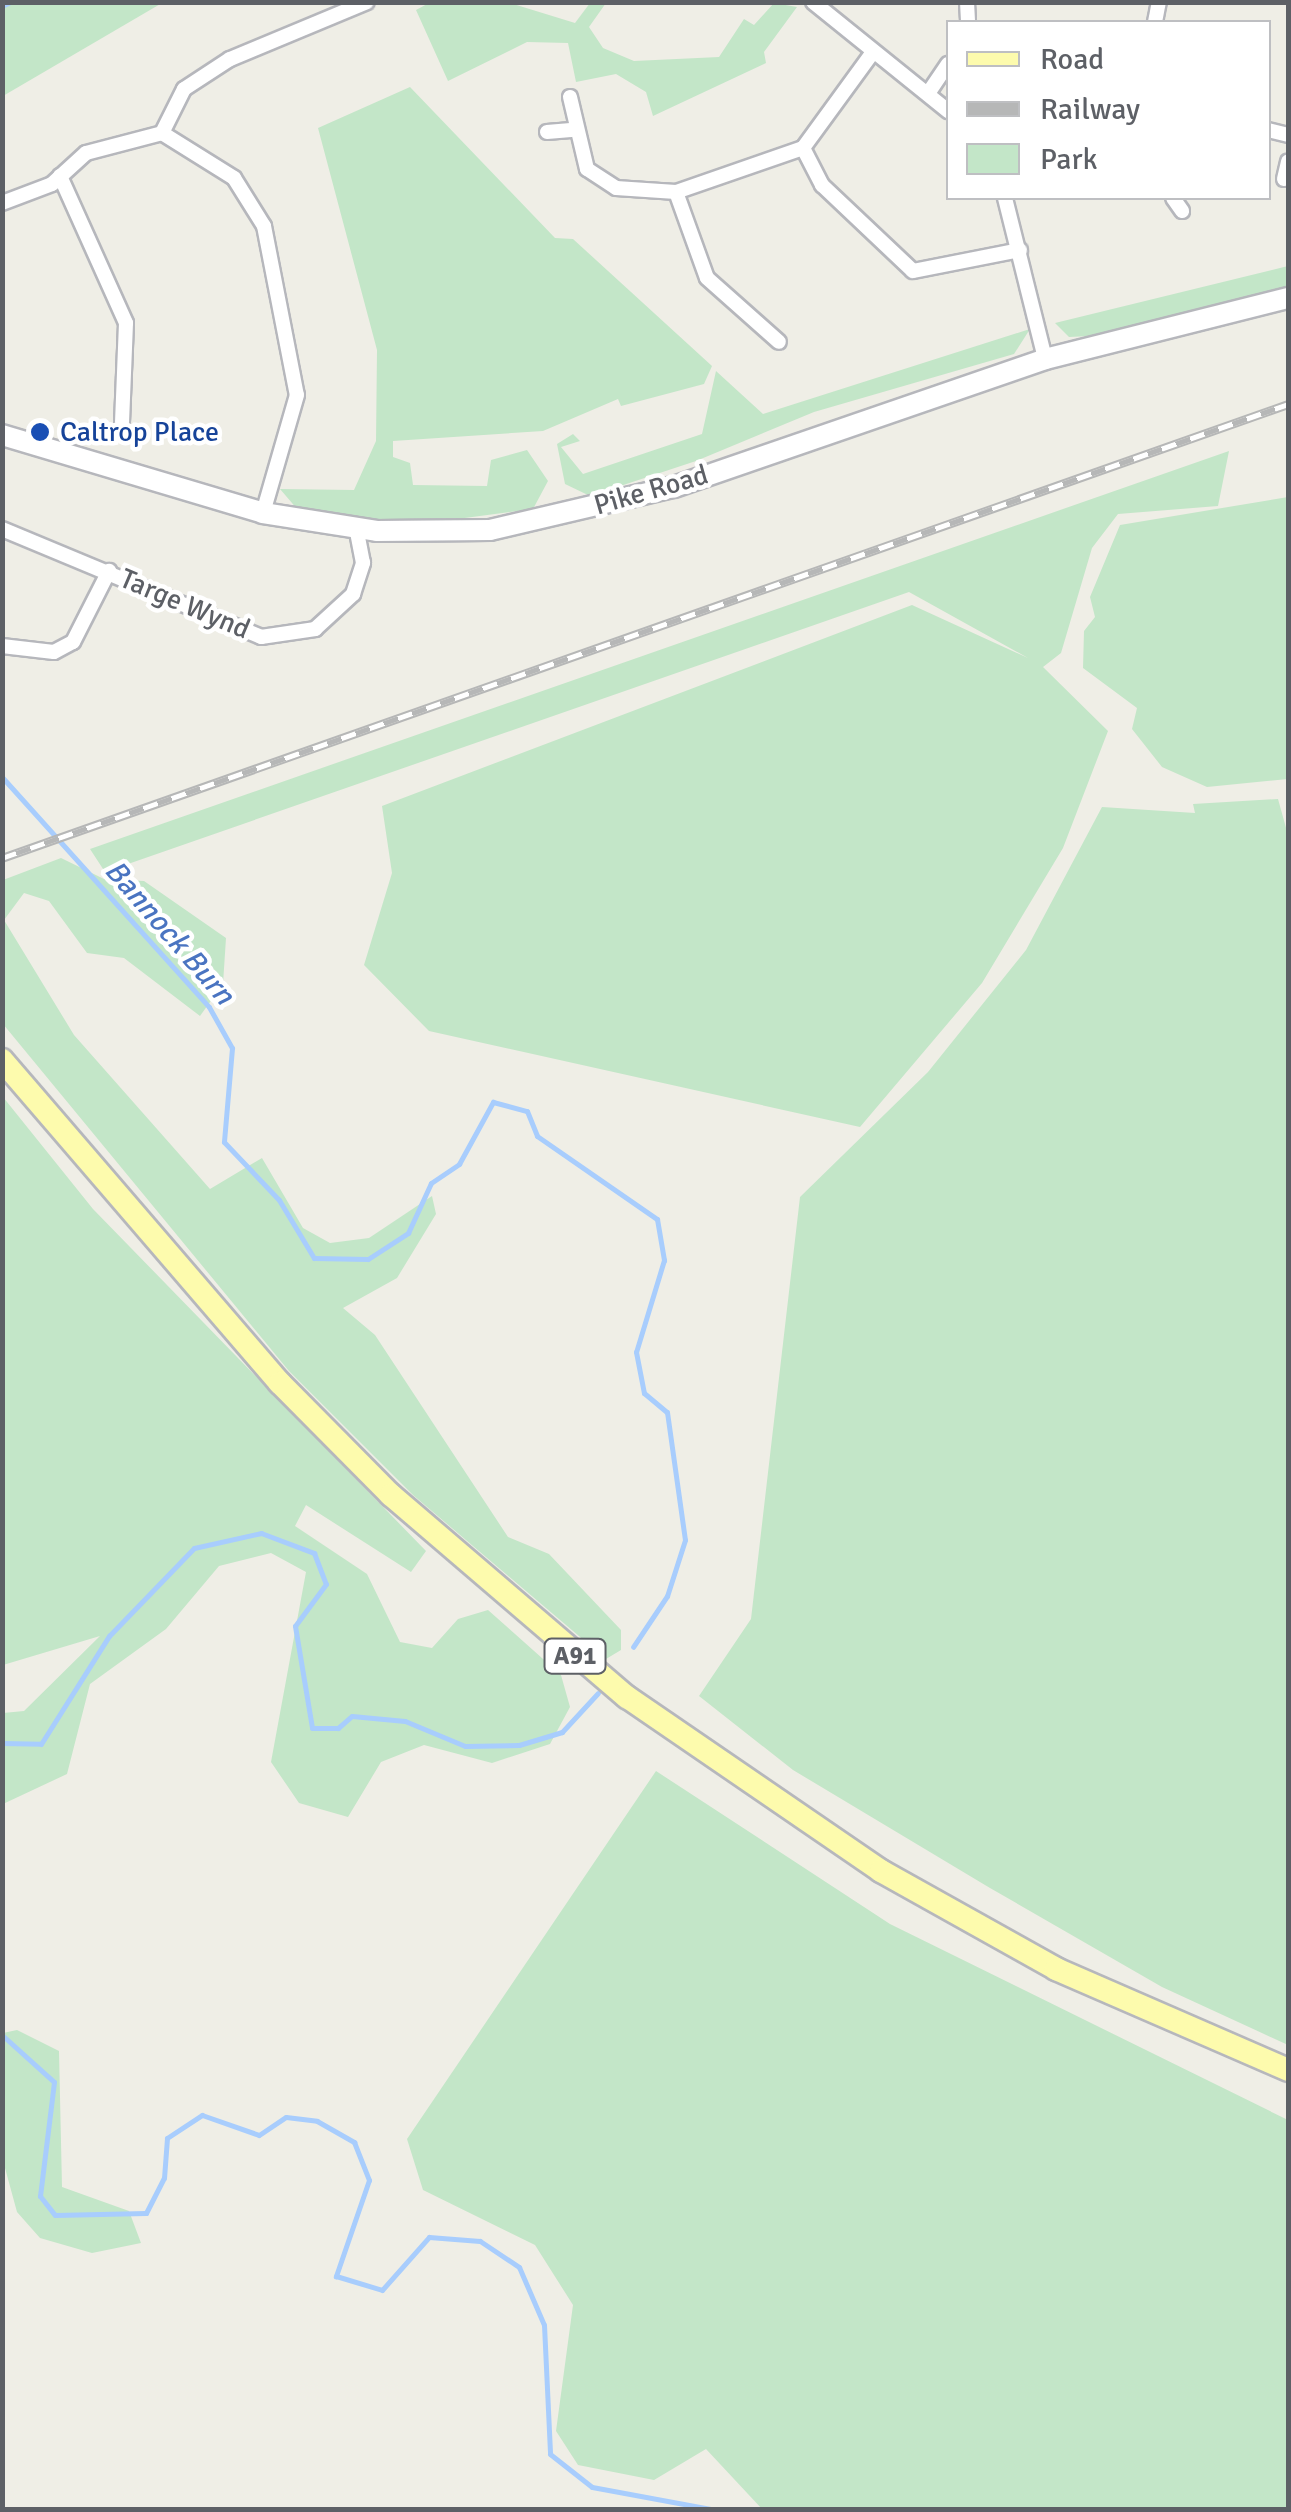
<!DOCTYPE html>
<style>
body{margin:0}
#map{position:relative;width:1291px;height:2512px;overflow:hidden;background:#efeee6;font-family:Signika,sans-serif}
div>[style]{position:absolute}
.green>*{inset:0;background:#c3e6c8}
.stream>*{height:5px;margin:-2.5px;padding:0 2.5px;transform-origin:2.5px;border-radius:2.5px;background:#a8cdfd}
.roads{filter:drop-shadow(2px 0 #b6b7bc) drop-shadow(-2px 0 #b6b7bc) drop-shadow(0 2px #b6b7bc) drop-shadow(0 -2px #b6b7bc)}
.street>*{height:14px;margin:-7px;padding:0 7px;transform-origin:7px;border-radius:7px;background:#fff}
.secondary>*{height:20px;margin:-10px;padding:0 10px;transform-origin:10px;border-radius:10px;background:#fff}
.primary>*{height:22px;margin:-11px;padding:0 11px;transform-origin:11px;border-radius:11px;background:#fdfbad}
.rail>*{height:9px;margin-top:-4.5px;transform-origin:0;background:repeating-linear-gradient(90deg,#fff 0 15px,#b6b7b7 0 30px);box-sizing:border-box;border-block:2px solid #b6b7b7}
.dots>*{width:28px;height:28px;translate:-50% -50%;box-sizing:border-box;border:5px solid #fff;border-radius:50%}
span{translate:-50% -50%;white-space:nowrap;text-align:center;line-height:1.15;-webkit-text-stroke:9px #fff;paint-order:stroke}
.shield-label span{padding:2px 8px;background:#fff;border:2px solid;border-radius:8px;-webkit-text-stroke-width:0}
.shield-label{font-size:25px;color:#5d6066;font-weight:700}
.transit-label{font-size:28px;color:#164399}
.left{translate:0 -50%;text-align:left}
.street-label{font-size:28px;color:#5d6066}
.water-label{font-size:30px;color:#4a74c1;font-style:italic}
.frame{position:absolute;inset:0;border:5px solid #5d6066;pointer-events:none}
.legend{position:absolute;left:946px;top:20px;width:325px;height:180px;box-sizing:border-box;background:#fff;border:2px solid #bebfc2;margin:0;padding:12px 18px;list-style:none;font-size:30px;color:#5d6066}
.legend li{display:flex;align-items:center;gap:20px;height:50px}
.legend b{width:50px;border:2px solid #bebfc2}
</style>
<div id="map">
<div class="green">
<i style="clip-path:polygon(2px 3px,3px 2px,162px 3px,3px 96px)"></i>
<i style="clip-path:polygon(429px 3px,510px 3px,575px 23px,590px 3px,606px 3px,589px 27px,603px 48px,634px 61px,719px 57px,744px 19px,754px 25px,774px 3px,797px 7px,764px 52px,766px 63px,653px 116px,646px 92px,616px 74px,576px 82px,568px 43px,527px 42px,448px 81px,416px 10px)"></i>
<i style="clip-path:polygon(410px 87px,555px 238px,573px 239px,712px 366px,704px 384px,621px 406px,618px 399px,543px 431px,393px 441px,393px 457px,410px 463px,413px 485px,487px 486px,491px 460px,527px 450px,548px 481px,533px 509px,427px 523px,348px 519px,298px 510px,280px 489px,354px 490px,376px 441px,377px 350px,318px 128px)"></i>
<i style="clip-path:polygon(1288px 266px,1288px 289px,1243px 300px,1090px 336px,1069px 337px,1055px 323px)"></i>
<i style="clip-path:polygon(1030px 329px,1014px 354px,814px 412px,696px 461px,590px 496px,565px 484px,557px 444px,573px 434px,580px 441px,561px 447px,583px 474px,702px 434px,716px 371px,763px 414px)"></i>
<i style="clip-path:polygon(1229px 451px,1218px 506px,1118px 514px,1092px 548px,1061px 653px,1043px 667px,1108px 731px,1063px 848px,982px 983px,860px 1127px,429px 1031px,364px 965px,392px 873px,382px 806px,912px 605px,1028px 658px,909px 592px,105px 872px,90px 849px)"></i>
<i style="clip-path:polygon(1288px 497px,1288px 779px,1207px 787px,1162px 767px,1132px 729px,1137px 708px,1083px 668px,1084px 631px,1095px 617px,1090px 597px,1120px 525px)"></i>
<i style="clip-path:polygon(1278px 799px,1288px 835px,1288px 2045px,1162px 1987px,990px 1888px,793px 1770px,699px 1696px,751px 1619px,800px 1197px,928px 1072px,1026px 950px,1102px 807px,1195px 813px,1193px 804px)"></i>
<i style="clip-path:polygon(61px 858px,104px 879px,144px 881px,226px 938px,223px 984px,200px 1016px,124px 958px,87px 953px,49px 901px,24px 893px,4px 920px,74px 1035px,210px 1189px,262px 1158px,303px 1228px,330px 1243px,369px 1238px,432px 1196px,436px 1214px,397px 1278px,343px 1308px,375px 1335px,508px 1537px,549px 1554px,621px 1630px,621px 1650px,606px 1659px,413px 1495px,289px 1371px,3px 1024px,3px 880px)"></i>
<i style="clip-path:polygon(3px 1097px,93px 1209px,426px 1551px,411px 1572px,306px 1505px,295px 1526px,367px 1574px,400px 1642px,432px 1648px,458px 1619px,488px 1610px,561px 1675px,570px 1707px,550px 1744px,492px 1763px,424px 1745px,381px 1762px,348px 1817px,299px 1803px,271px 1762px,306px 1572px,271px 1553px,219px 1566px,166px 1629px,90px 1684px,67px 1774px,3px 1804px,3px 1713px,24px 1711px,100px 1636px,3px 1665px)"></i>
<i style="clip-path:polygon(656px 1771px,890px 1924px,1288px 2120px,1288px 2509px,762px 2509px,706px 2449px,654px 2480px,578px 2465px,556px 2431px,573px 2305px,535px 2245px,423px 2190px,407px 2139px)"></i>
<i style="clip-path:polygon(17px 2030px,59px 2051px,62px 2187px,129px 2211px,141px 2243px,92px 2253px,40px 2238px,17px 2212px,2px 2157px,3px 2033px)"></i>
</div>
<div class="stream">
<i style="left:2px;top:6px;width:9px;rotate:-27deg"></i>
<i style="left:2px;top:777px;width:309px;rotate:48deg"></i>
<i style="left:209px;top:1007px;width:47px;rotate:60.7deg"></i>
<i style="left:232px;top:1048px;width:94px;rotate:94.9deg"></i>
<i style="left:224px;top:1142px;width:80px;rotate:46.5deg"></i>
<i style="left:279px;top:1200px;width:68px;rotate:58.9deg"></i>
<i style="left:314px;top:1258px;width:54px;rotate:1.1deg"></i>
<i style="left:368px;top:1259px;width:48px;rotate:-33deg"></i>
<i style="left:408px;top:1233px;width:55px;rotate:-65.3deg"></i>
<i style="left:431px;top:1183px;width:34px;rotate:-34deg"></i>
<i style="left:459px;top:1164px;width:71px;rotate:-61.3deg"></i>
<i style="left:493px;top:1102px;width:35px;rotate:15deg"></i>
<i style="left:527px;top:1111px;width:27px;rotate:68deg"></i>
<i style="left:537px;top:1136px;width:146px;rotate:34.7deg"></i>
<i style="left:657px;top:1219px;width:42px;rotate:80.3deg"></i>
<i style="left:664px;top:1260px;width:96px;rotate:106.9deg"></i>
<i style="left:636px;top:1352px;width:42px;rotate:79deg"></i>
<i style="left:644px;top:1393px;width:30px;rotate:40deg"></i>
<i style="left:667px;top:1412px;width:129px;rotate:82deg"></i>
<i style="left:685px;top:1540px;width:59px;rotate:107.8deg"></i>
<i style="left:667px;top:1596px;width:61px;rotate:123.7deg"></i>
<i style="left:2px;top:1743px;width:39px;rotate:1deg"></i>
<i style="left:41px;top:1744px;width:128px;rotate:-57.8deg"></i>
<i style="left:109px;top:1636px;width:122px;rotate:-46deg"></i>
<i style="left:194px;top:1548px;width:69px;rotate:-12.6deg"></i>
<i style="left:261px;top:1533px;width:57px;rotate:20.7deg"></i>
<i style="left:314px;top:1553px;width:33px;rotate:69deg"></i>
<i style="left:326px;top:1584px;width:52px;rotate:126.4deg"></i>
<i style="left:295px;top:1626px;width:103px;rotate:80.5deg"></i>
<i style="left:312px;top:1728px;width:26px"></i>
<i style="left:338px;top:1728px;width:18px;rotate:-41deg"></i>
<i style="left:352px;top:1716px;width:53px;rotate:5.4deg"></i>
<i style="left:405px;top:1721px;width:65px;rotate:22.6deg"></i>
<i style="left:465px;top:1746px;width:54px;rotate:-1.1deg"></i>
<i style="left:519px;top:1745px;width:45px;rotate:-16.8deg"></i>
<i style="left:562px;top:1732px;width:53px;rotate:-47.3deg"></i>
<i style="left:2px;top:2035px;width:70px;rotate:42.1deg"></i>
<i style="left:54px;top:2082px;width:115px;rotate:97deg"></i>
<i style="left:40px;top:2196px;width:24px;rotate:52deg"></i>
<i style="left:55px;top:2215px;width:91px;rotate:-1.3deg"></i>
<i style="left:146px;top:2213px;width:39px;rotate:-63deg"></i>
<i style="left:164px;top:2178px;width:40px;rotate:-85.7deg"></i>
<i style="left:167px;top:2138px;width:42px;rotate:-33.3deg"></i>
<i style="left:202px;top:2115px;width:60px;rotate:19.3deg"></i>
<i style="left:259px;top:2135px;width:32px;rotate:-34deg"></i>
<i style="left:286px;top:2117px;width:31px;rotate:7deg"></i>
<i style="left:317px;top:2121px;width:43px;rotate:29.6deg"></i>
<i style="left:354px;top:2142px;width:41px;rotate:68.5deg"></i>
<i style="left:369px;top:2180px;width:102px;rotate:109deg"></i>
<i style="left:336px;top:2276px;width:48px;rotate:16.9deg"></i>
<i style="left:382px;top:2290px;width:71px;rotate:-48.4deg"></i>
<i style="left:429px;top:2237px;width:51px;rotate:4.5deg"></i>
<i style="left:480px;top:2241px;width:47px;rotate:33.7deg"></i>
<i style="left:519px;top:2267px;width:63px;rotate:66.7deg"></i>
<i style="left:544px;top:2325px;width:129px;rotate:87.3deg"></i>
<i style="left:550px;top:2454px;width:53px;rotate:38.2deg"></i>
<i style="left:592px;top:2487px;width:126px;rotate:10.5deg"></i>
</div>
<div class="roads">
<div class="street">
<i style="left:813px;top:2px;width:174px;rotate:38.9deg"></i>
<i style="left:967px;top:2px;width:20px;rotate:87deg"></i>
<i style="left:1155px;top:22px;width:20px;rotate:-79deg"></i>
<i style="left:929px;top:92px;width:34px;rotate:-56deg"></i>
<i style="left:570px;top:97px;width:74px;rotate:76.7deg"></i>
<i style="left:587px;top:169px;width:35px;rotate:33deg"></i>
<i style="left:616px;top:188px;width:60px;rotate:3.8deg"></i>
<i style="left:676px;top:192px;width:134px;rotate:-19.1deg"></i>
<i style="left:803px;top:148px;width:114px;rotate:-53.9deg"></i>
<i style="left:1268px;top:130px;width:21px;rotate:14deg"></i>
<i style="left:547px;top:132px;width:24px;rotate:-5deg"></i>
<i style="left:162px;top:133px;width:49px;rotate:-63.4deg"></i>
<i style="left:184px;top:89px;width:55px;rotate:-33.1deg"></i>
<i style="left:230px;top:59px;width:148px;rotate:-22.6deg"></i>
<i style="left:803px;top:148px;width:42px;rotate:62.8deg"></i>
<i style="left:822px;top:185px;width:125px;rotate:43.4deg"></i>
<i style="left:913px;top:271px;width:109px;rotate:-11.1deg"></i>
<i style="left:60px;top:176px;width:161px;rotate:65.8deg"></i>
<i style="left:126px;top:323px;width:99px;rotate:92.3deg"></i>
<i style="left:1284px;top:179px;width:18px;rotate:-77deg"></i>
<i style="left:676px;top:192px;width:91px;rotate:70.2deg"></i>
<i style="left:707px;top:278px;width:96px;rotate:41.6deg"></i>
<i style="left:1005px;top:198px;width:166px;rotate:76deg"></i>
<i style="left:1173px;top:198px;width:16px;rotate:55deg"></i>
<i style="left:2px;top:203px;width:53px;rotate:-20.8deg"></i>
<i style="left:52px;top:184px;width:46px;rotate:-42.4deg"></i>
<i style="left:86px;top:153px;width:79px;rotate:-14.7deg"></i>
<i style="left:162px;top:133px;width:85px;rotate:32deg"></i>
<i style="left:234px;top:178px;width:57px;rotate:58deg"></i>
<i style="left:264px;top:226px;width:172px;rotate:79deg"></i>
<i style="left:297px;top:395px;width:123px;rotate:106.1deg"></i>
<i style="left:2px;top:529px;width:281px;rotate:22.6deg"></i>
<i style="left:261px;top:637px;width:55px;rotate:-8.4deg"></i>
<i style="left:315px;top:629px;width:52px;rotate:-42.6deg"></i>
<i style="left:353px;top:594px;width:33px;rotate:-72deg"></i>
<i style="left:363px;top:563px;width:36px;rotate:-101deg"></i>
<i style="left:2px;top:646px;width:52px;rotate:6.6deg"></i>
<i style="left:54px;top:652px;width:21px;rotate:-28deg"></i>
<i style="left:73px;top:642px;width:80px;rotate:-63.1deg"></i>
</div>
<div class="secondary">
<i style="left:2px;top:435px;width:272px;rotate:16.6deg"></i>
<i style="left:263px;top:513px;width:115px;rotate:9deg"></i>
<i style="left:377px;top:531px;width:113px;rotate:-0.5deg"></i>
<i style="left:490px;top:530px;width:189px;rotate:-13.2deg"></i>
<i style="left:674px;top:487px;width:392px;rotate:-19deg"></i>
<i style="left:1045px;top:359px;width:251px;rotate:-14.1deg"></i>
</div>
<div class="primary">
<i style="left:2px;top:1060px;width:426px;rotate:49.3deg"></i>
<i style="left:280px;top:1383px;width:158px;rotate:45.3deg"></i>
<i style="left:391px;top:1495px;width:311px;rotate:40.6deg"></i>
<i style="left:627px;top:1697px;width:308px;rotate:34.4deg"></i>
<i style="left:881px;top:1871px;width:201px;rotate:29.2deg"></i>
<i style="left:1056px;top:1969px;width:253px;rotate:23.5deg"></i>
</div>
</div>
<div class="rail">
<i style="left:2px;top:858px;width:1364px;rotate:-19.44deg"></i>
</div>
<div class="dots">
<i style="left:40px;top:432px;background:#1a4fb4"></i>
</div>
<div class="shield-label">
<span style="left:575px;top:1656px">A91</span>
</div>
<div class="transit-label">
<span class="left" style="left:60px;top:432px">Caltrop Place</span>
</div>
<div class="street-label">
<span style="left:651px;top:490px;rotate:-16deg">Pike Road</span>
<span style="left:185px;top:604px;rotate:23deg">Targe Wynd</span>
</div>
<div class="water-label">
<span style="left:169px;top:933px;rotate:49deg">Bannock Burn</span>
</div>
<div class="frame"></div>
<ul class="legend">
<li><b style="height:12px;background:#fdfbad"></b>Road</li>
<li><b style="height:12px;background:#b6b7b7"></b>Railway</li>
<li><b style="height:28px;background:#c3e6c8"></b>Park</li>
</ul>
</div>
